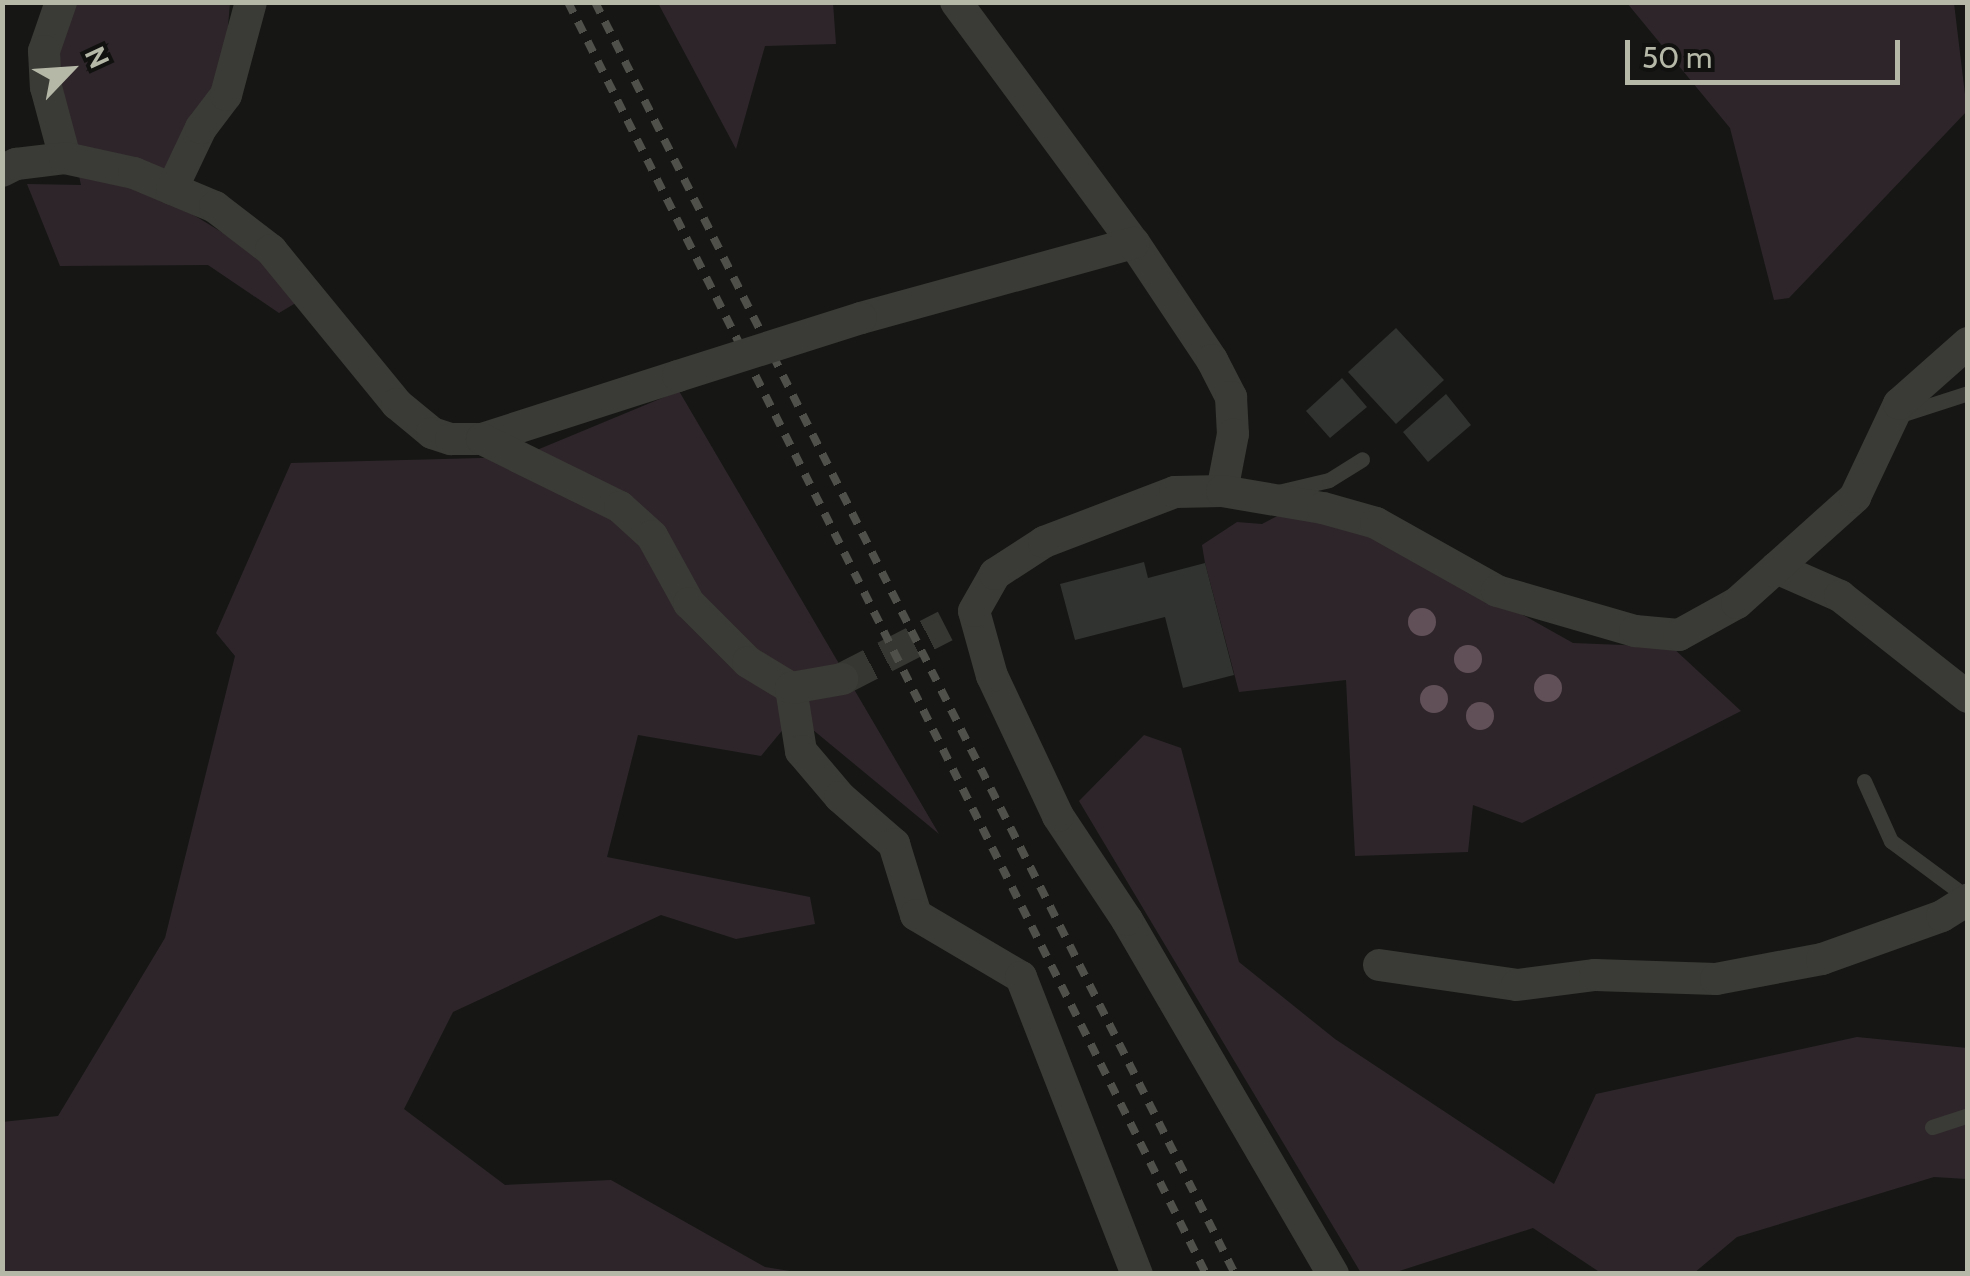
<!DOCTYPE html>
<style>
body{margin:0}
#map{position:relative;width:1970px;height:1276px;overflow:hidden;background:#161715;font-family:Cabin,sans-serif}
div>[style]{position:absolute}
.green>*{inset:0;background:#2e252a}
.building>*{inset:0;background:#313330}
.street-tunnel>*{height:32px;margin-top:-16px;transform-origin:0;background:repeating-linear-gradient(90deg,#363732 0 32px,transparent 0 48px)}
.lane>*{height:15px;margin:-7.5px;padding:0 7.5px;transform-origin:7.5px;border-radius:7.5px;background:#3a3b36}
.street>*{height:32px;margin:-16px;padding:0 16px;transform-origin:16px;border-radius:16px;background:#3a3b36}
.rail>*{height:8px;margin-top:-4px;transform-origin:0;background:repeating-linear-gradient(90deg,#4f5049 0 12px,transparent 0 22px)}
.street-bridge>*{height:32px;margin:-16px;padding:0 16px;transform-origin:16px;border-radius:16px;background:#3a3b36}
.trees>*{width:28px;height:28px;margin:-14px;border-radius:50%;background:#625059}
span{translate:-50% -50%;white-space:nowrap;text-align:center;line-height:1.15;-webkit-text-stroke:10px #111210;paint-order:stroke}
.frame{position:absolute;inset:0;border:5px solid #b5b7a7;pointer-events:none}
.north{position:absolute;left:20px;top:20px;width:100px;height:100px;-webkit-text-stroke:8px #111210;paint-order:stroke;rotate:65deg;font-size:28px;font-weight:700;line-height:40px;text-align:center;color:#b5b7a7}
.north::after{content:'';display:block;margin:auto;width:35px;height:45px;background:#b5b7a7;clip-path:polygon(50% 0,100% 100%,50% 72%,0 100%)}
.scale{position:absolute;left:1625px;top:40px;width:275px;height:45px;box-sizing:border-box;border:5px solid #b5b7a7;border-top:0;padding-left:12px;font-size:30px;line-height:35px;white-space:nowrap;color:#b5b7a7;-webkit-text-stroke:8px #111210;paint-order:stroke}
</style>
<div id="map">
<div class="green">
<i style="clip-path:polygon(66px 3px,230px 3px,224px 74px,153px 190px,262px 257px,299px 301px,279px 313px,208px 265px,60px 266px,27px 184px,81px 185px,52px 53px)"></i>
<i style="clip-path:polygon(658px 3px,833px 3px,836px 44px,765px 46px,736px 149px)"></i>
<i style="clip-path:polygon(1627px 3px,1954px 3px,1967px 111px,1789px 298px,1774px 300px,1730px 128px)"></i>
<i style="clip-path:polygon(679px 391px,939px 834px,795px 715px,761px 756px,638px 735px,607px 857px,810px 897px,815px 924px,736px 939px,661px 915px,453px 1012px,404px 1109px,505px 1185px,611px 1180px,765px 1267px,802px 1273px,3px 1273px,2px 1122px,58px 1116px,165px 938px,235px 656px,216px 633px,291px 463px,520px 457px)"></i>
<i style="clip-path:polygon(1289px 510px,1400px 546px,1573px 643px,1672px 647px,1741px 711px,1522px 823px,1473px 805px,1468px 852px,1355px 856px,1346px 680px,1239px 692px,1205px 563px,1202px 545px,1237px 522px,1262px 524px)"></i>
<i style="clip-path:polygon(1144px 735px,1181px 748px,1239px 962px,1335px 1039px,1554px 1184px,1596px 1094px,1857px 1037px,1967px 1048px,1967px 1179px,1934px 1177px,1737px 1237px,1694px 1273px,1601px 1273px,1533px 1228px,1393px 1273px,1361px 1273px,1079px 801px)"></i>
</div>
<div class="building">
<i style="clip-path:polygon(1396px 328px,1444px 380px,1396px 424px,1348px 372px)"></i>
<i style="clip-path:polygon(1342px 378px,1367px 407px,1330px 438px,1306px 411px)"></i>
<i style="clip-path:polygon(1446px 394px,1471px 425px,1428px 462px,1403px 432px)"></i>
<i style="clip-path:polygon(1144px 562px,1148px 578px,1205px 563px,1234px 675px,1183px 688px,1165px 617px,1075px 640px,1060px 584px)"></i>
</div>
<div class="street-tunnel">
<i style="left:842px;top:679px;width:116px;rotate:-27.2deg"></i>
</div>
<div class="lane">
<i style="left:1900px;top:415px;width:71px;rotate:-17.9deg"></i>
<i style="left:1278px;top:492px;width:52px;rotate:-13.2deg"></i>
<i style="left:1329px;top:480px;width:39px;rotate:-32deg"></i>
<i style="left:1864px;top:781px;width:66px;rotate:65.8deg"></i>
<i style="left:1891px;top:841px;width:96px;rotate:36.5deg"></i>
<i style="left:1932px;top:1127px;width:38px;rotate:-18deg"></i>
</div>
<div class="street">
<i style="left:61px;top:2px;width:52px;rotate:109.1deg"></i>
<i style="left:44px;top:51px;width:36px;rotate:87deg"></i>
<i style="left:46px;top:87px;width:73px;rotate:75deg"></i>
<i style="left:956px;top:2px;width:300px;rotate:53.6deg"></i>
<i style="left:1134px;top:243px;width:141px;rotate:56.3deg"></i>
<i style="left:1212px;top:360px;width:42px;rotate:62.8deg"></i>
<i style="left:1231px;top:397px;width:37px;rotate:87deg"></i>
<i style="left:1233px;top:434px;width:58px;rotate:100.9deg"></i>
<i style="left:2px;top:171px;width:16px;rotate:-27deg"></i>
<i style="left:16px;top:164px;width:49px;rotate:-7deg"></i>
<i style="left:65px;top:158px;width:71px;rotate:12.3deg"></i>
<i style="left:134px;top:173px;width:88px;rotate:22.8deg"></i>
<i style="left:215px;top:207px;width:71px;rotate:37.5deg"></i>
<i style="left:271px;top:250px;width:199px;rotate:50.7deg"></i>
<i style="left:397px;top:404px;width:45px;rotate:39.6deg"></i>
<i style="left:432px;top:433px;width:20px;rotate:18deg"></i>
<i style="left:451px;top:439px;width:31px"></i>
<i style="left:482px;top:439px;width:206px;rotate:-17.8deg"></i>
<i style="left:172px;top:189px;width:68px;rotate:-64.6deg"></i>
<i style="left:201px;top:128px;width:41px;rotate:-52.9deg"></i>
<i style="left:226px;top:95px;width:96px;rotate:-75deg"></i>
<i style="left:861px;top:318px;width:283px;rotate:-15.4deg"></i>
<i style="left:482px;top:439px;width:154px;rotate:26.2deg"></i>
<i style="left:620px;top:507px;width:43px;rotate:42.2deg"></i>
<i style="left:652px;top:536px;width:77px;rotate:61.1deg"></i>
<i style="left:689px;top:603px;width:83px;rotate:45deg"></i>
<i style="left:748px;top:662px;width:50px;rotate:31.2deg"></i>
<i style="left:791px;top:688px;width:64px;rotate:81deg"></i>
<i style="left:801px;top:751px;width:60px;rotate:49.7deg"></i>
<i style="left:840px;top:797px;width:72px;rotate:41deg"></i>
<i style="left:894px;top:844px;width:74px;rotate:72.8deg"></i>
<i style="left:916px;top:915px;width:122px;rotate:30.6deg"></i>
<i style="left:1021px;top:977px;width:319px;rotate:68.7deg"></i>
<i style="left:1776px;top:568px;width:70px;rotate:23.6deg"></i>
<i style="left:1840px;top:596px;width:163px;rotate:38.3deg"></i>
<i style="left:791px;top:688px;width:52px;rotate:-10deg"></i>
<i style="left:1379px;top:965px;width:139px;rotate:8.2deg"></i>
<i style="left:1517px;top:985px;width:79px;rotate:-7.3deg"></i>
<i style="left:1595px;top:975px;width:121px;rotate:1.9deg"></i>
<i style="left:1716px;top:979px;width:108px;rotate:-10.7deg"></i>
<i style="left:1822px;top:959px;width:127px;rotate:-19.7deg"></i>
<i style="left:1942px;top:916px;width:31px;rotate:-32deg"></i>
<i style="left:1333px;top:1274px;width:410px;rotate:-120.2deg"></i>
<i style="left:1127px;top:920px;width:125px;rotate:-123.6deg"></i>
<i style="left:1058px;top:816px;width:155px;rotate:-115.2deg"></i>
<i style="left:992px;top:676px;width:67px;rotate:-105.5deg"></i>
<i style="left:974px;top:611px;width:43px;rotate:-60.4deg"></i>
<i style="left:995px;top:574px;width:59px;rotate:-33.1deg"></i>
<i style="left:1044px;top:542px;width:140px;rotate:-20.9deg"></i>
<i style="left:1175px;top:492px;width:47px;rotate:-1.2deg"></i>
<i style="left:1222px;top:491px;width:102px;rotate:9.6deg"></i>
<i style="left:1323px;top:508px;width:55px;rotate:15.8deg"></i>
<i style="left:1376px;top:523px;width:139px;rotate:29.3deg"></i>
<i style="left:1497px;top:591px;width:144px;rotate:16.2deg"></i>
<i style="left:1635px;top:631px;width:44px;rotate:5.2deg"></i>
<i style="left:1679px;top:635px;width:66px;rotate:-28.9deg"></i>
<i style="left:1737px;top:603px;width:159px;rotate:-41.9deg"></i>
<i style="left:1855px;top:497px;width:103px;rotate:-64.7deg"></i>
<i style="left:1899px;top:404px;width:92px;rotate:-41.5deg"></i>
</div>
<div class="rail">
<i style="left:568px;top:2px;width:1423px;rotate:63.36deg"></i>
<i style="left:595px;top:2px;width:1424px;rotate:63.29deg"></i>
</div>
<div class="street-bridge">
<i style="left:678px;top:376px;width:192px;rotate:-17.6deg"></i>
</div>
<div class="trees">
<i style="left:1422px;top:622px"></i>
<i style="left:1468px;top:659px"></i>
<i style="left:1548px;top:688px"></i>
<i style="left:1434px;top:699px"></i>
<i style="left:1480px;top:716px"></i>
</div>
<div class="frame"></div>
<div class="north">N</div>
<div class="scale">50 m</div>
</div>
